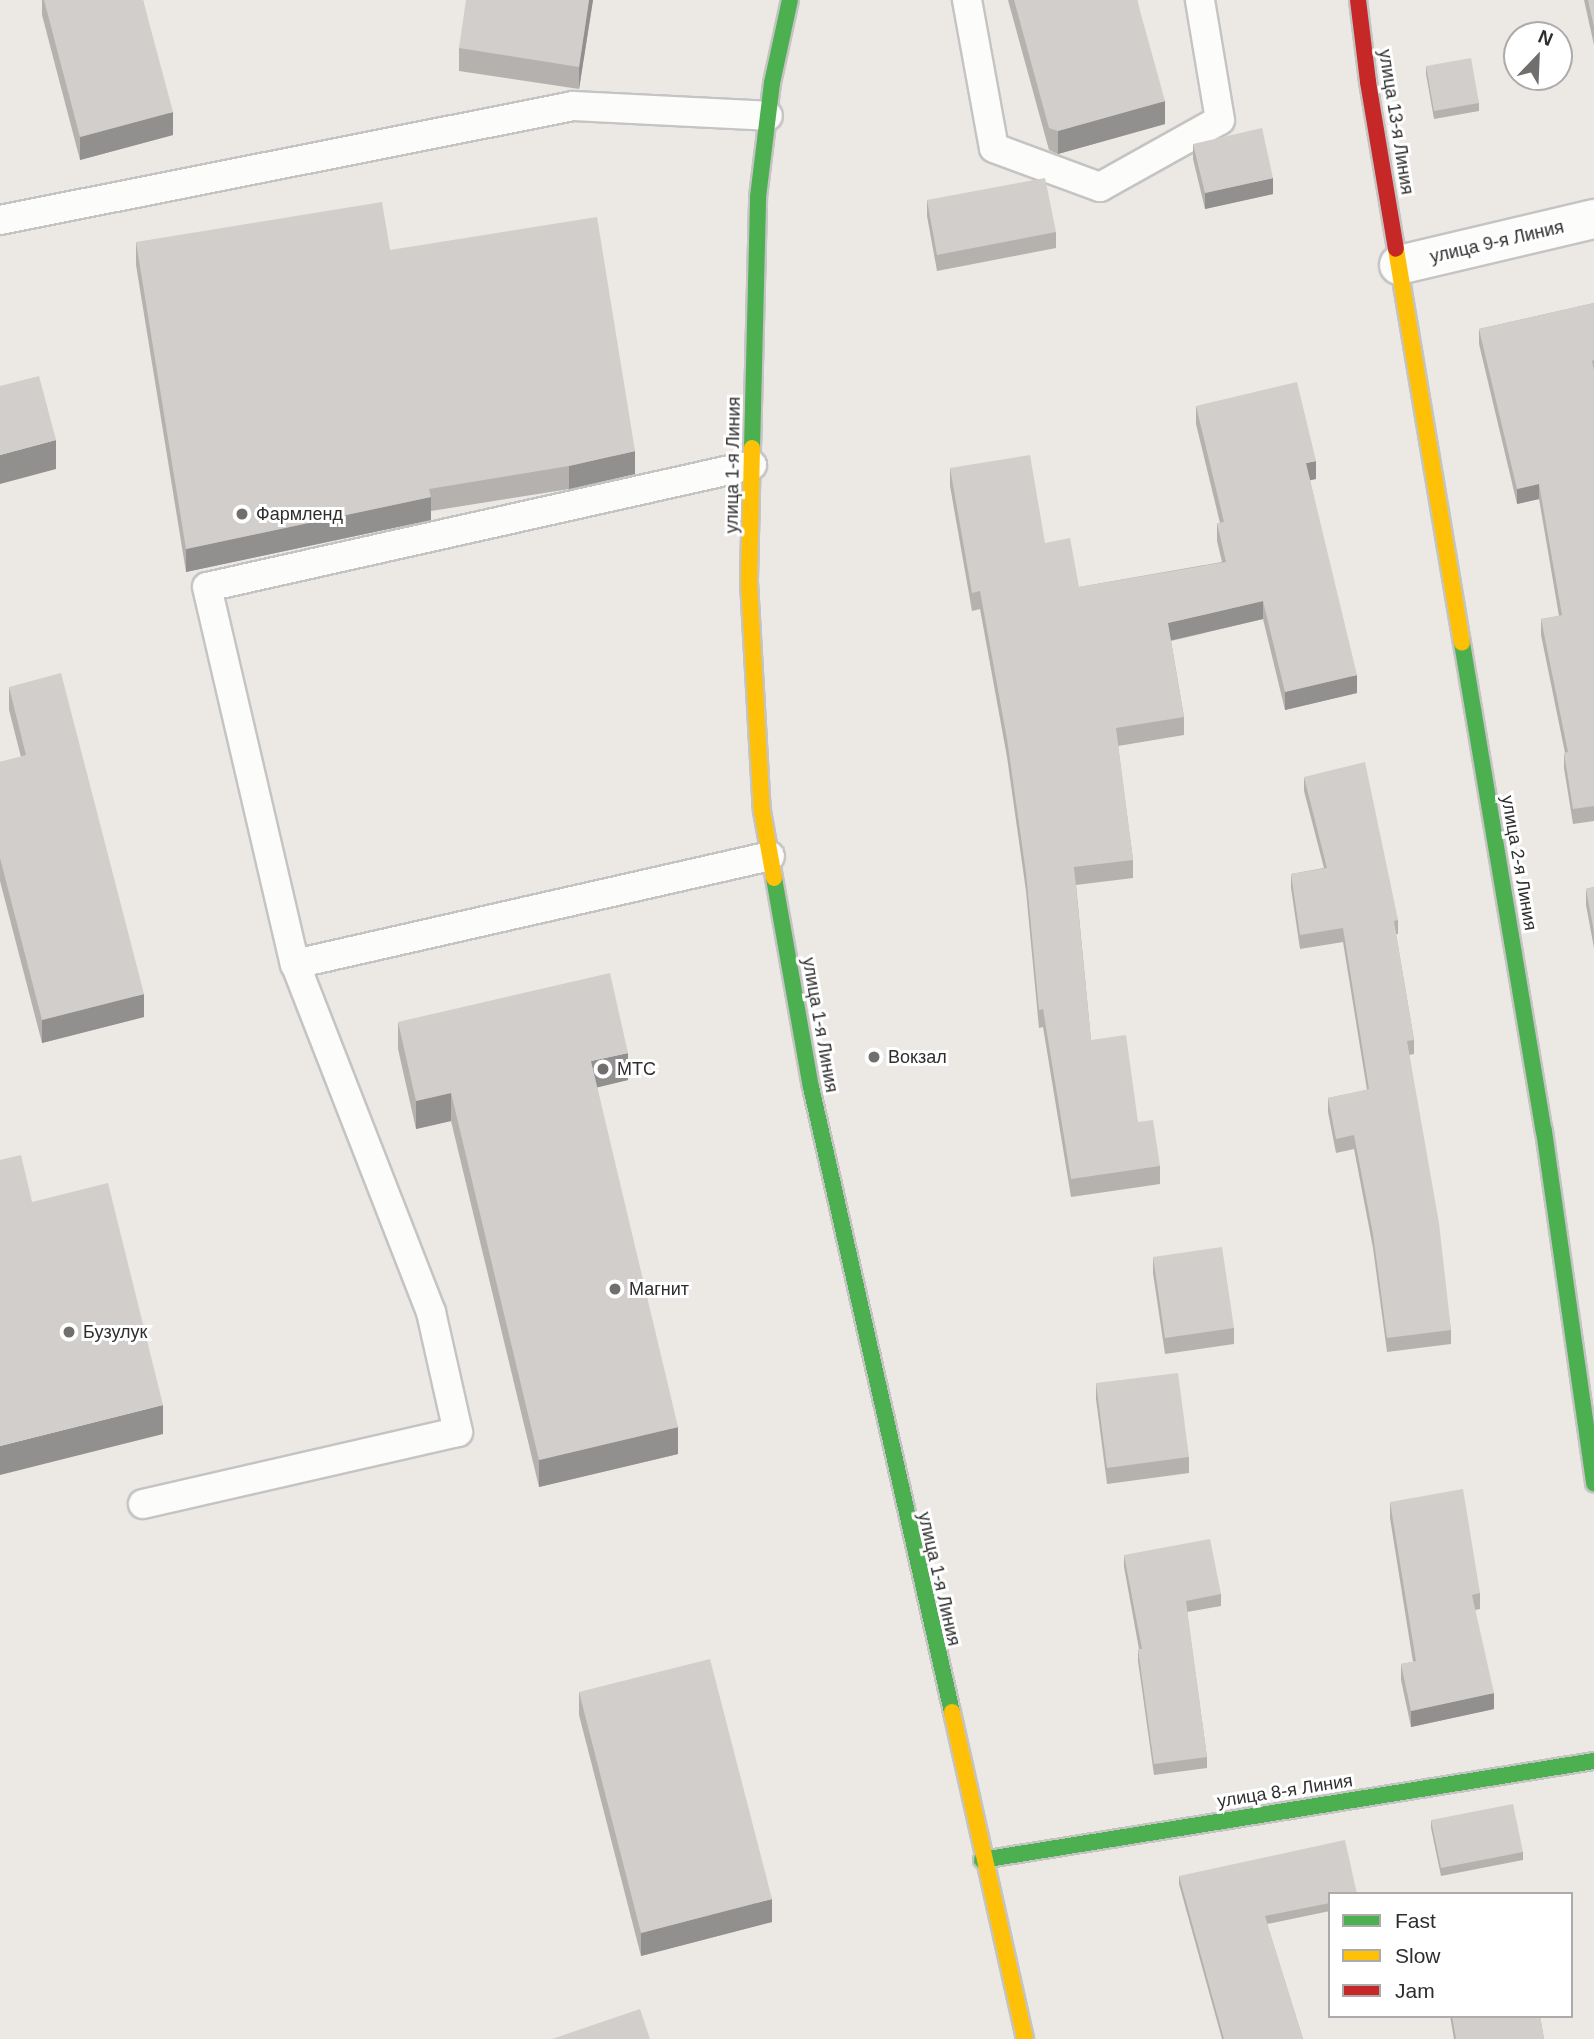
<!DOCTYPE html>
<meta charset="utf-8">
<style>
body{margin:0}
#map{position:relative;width:1594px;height:2039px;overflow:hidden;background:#ece8e4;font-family:Arial,sans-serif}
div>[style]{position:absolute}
.roads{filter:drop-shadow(2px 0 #c5c4c5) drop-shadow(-2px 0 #c5c4c5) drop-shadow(0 2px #c5c4c5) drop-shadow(0 -2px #c5c4c5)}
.lane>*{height:28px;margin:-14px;padding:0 14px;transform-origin:14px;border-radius:14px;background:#fcfcfb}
.street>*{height:38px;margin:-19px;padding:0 19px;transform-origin:19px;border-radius:19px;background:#fcfcfb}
.fast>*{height:16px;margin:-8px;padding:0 8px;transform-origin:8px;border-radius:8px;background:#4caf50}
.slow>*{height:16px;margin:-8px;padding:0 8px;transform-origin:8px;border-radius:8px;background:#ffc107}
.jam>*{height:16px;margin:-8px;padding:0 8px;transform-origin:8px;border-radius:8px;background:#c62828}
.wall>*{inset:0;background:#b4b1af}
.shaded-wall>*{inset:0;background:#92908e}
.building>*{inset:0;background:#d1cecb}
.dots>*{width:19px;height:19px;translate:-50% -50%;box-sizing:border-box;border:4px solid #fff;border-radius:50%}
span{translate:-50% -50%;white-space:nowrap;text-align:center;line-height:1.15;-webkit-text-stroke:6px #fff;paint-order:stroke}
.street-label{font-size:18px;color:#2e2e2e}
.poi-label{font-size:18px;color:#2e2e2e}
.left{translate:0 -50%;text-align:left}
.legend{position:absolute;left:1328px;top:1892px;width:245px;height:126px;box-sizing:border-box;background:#fff;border:2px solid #ababab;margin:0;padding:9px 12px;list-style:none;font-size:21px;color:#2e2e2e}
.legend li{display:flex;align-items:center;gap:14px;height:35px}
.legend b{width:35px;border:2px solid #ababab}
.north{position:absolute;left:1503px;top:21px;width:70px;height:70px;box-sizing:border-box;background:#fff;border:2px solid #ababab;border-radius:50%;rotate:23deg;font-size:19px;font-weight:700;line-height:28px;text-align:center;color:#2e2e2e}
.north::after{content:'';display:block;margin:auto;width:24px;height:32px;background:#706f6e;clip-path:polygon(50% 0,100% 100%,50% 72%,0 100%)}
</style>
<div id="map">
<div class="roads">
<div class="lane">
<i style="left:967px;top:0;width:150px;rotate:79.7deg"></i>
<i style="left:994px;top:148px;width:113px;rotate:20.2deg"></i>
<i style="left:1100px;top:187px;width:137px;rotate:-29.2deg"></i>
<i style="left:1220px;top:120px;width:122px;rotate:-99.5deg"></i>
<i style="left:0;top:220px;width:584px;rotate:-11.25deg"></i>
<i style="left:573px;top:106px;width:195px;rotate:2.9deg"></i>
<i style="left:752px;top:465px;width:558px;rotate:167.38deg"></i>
<i style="left:207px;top:587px;width:387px;rotate:76.9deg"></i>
<i style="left:295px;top:964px;width:487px;rotate:-12.8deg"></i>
<i style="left:143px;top:1504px;width:323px;rotate:-12.9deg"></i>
<i style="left:458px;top:1432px;width:123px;rotate:-102.7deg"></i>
<i style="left:431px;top:1312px;width:374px;rotate:-111.3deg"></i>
</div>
<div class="street">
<i style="left:1399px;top:265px;width:200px;rotate:-13.3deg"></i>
</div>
<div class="fast">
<i style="left:752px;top:448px;width:251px;rotate:-88.6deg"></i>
<i style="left:758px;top:197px;width:115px;rotate:-83deg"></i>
<i style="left:772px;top:83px;width:85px;rotate:-77.8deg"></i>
<i style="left:1462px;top:643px;width:495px;rotate:80.5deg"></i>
<i style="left:1544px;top:1131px;width:356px;rotate:81.9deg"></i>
<i style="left:774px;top:878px;width:212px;rotate:80deg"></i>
<i style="left:811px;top:1087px;width:641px;rotate:77.29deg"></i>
<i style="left:982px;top:1860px;width:620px;rotate:-9.19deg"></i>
</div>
<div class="slow">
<i style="left:1396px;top:249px;width:399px;rotate:80.5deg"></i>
<i style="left:752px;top:448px;width:134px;rotate:91.3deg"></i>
<i style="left:749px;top:582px;width:229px;rotate:86.8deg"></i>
<i style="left:762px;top:811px;width:68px;rotate:79.8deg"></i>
<i style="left:952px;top:1712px;width:335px;rotate:77.4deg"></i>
</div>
<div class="jam">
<i style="left:1358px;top:0;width:83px;rotate:83deg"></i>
<i style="left:1368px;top:82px;width:169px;rotate:80.5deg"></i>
</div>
</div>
<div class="wall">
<i style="clip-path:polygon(42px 0,143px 0,173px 135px,80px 160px,42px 15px)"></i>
<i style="clip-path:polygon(593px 0,579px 89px,459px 71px,459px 48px)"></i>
<i style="clip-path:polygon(1008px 0,1137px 0,1165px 124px,1058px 154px,1049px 150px)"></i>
<i style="clip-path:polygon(1584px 0,1594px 0,1594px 45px)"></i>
<i style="clip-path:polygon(1426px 66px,1479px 103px,1479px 111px,1434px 119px,1426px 74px)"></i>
<i style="clip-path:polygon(1193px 144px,1273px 194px,1205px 209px,1193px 159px)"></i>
<i style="clip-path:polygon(927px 200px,1056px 232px,1056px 248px,937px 271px,927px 216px)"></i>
<i style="clip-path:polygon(136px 242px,390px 250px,635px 474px,569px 489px,431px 511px,431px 520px,186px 572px,136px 265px)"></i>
<i style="clip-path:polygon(1594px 303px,1594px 821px,1573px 824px,1564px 768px,1564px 753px,1565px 753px,1541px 635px,1541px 619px,1559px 616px,1539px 499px,1517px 504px,1479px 344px,1479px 329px)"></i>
<i style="clip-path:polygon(1196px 406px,1316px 479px,1310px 480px,1357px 693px,1285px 710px,1263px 619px,1171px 641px,1184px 717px,1184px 735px,1118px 746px,1133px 860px,1133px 878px,1076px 885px,1091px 1040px,1138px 1122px,1160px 1166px,1160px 1184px,1071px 1197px,1043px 1027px,1039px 1028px,1026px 891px,1007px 757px,980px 609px,972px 611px,950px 486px,950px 468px,1045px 543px,1079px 587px,1222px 562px,1217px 541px,1217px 523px,1220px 523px,1196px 424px)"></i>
<i style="clip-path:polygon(9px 687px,144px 1017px,42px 1043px,0 881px,0 762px,21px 757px,9px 710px)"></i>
<i style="clip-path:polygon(1304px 777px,1398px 920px,1398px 934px,1396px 934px,1414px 1040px,1414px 1054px,1409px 1055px,1451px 1330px,1451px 1344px,1387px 1352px,1373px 1248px,1354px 1149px,1336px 1153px,1328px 1112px,1328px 1098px,1367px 1090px,1343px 942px,1300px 949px,1291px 888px,1291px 874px,1324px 868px,1304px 791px)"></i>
<i style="clip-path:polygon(1594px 887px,1594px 948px,1586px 905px,1586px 889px)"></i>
<i style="clip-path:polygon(398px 1022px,628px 1080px,597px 1087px,678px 1454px,539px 1487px,451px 1121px,416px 1129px,398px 1049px)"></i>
<i style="clip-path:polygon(1153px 1257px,1234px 1328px,1234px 1344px,1165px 1354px,1153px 1273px)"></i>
<i style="clip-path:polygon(1096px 1383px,1189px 1457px,1189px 1473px,1107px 1484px,1096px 1399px)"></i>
<i style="clip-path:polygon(1390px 1502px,1480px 1593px,1480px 1609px,1475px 1610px,1494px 1709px,1411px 1727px,1401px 1680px,1401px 1664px,1413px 1662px,1390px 1518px)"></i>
<i style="clip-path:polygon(1124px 1555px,1221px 1594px,1221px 1606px,1187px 1612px,1207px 1757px,1207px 1768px,1154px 1775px,1138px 1661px,1138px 1649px,1139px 1649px,1124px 1567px)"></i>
<i style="clip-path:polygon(579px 1692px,772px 1922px,641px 1956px,579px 1715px)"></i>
<i style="clip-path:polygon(1431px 1820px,1523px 1852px,1523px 1860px,1441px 1876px,1431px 1828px)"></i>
<i style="clip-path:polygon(1179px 1876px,1330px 1894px,1330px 1911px,1267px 1924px,1303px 2039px,1222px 2039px,1179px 1884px)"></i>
<i style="clip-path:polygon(1450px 2016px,1540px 2016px,1544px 2039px,1454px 2039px)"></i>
</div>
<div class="shaded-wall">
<i style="clip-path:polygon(589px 0,593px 0,579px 89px,579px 67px)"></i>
<i style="clip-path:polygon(1165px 101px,1165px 124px,1058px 154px,1058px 131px)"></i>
<i style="clip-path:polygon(173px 112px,173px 135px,80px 160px,80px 137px)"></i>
<i style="clip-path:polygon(1273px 178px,1273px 194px,1205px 209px,1205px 193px)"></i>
<i style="clip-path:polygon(56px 440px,56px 469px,0 484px,0 455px)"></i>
<i style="clip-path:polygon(635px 451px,635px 474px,569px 489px,569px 466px)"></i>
<i style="clip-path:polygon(1316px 461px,1316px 479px,1306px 481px,1306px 463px)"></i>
<i style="clip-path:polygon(1539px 484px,1539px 499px,1517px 504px,1517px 489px)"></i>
<i style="clip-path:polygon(431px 497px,431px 520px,186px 572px,186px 549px)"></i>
<i style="clip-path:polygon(1263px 601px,1263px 619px,1168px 641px,1168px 623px)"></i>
<i style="clip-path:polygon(1357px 675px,1357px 693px,1285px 710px,1285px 692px)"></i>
<i style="clip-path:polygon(144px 994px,144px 1017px,42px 1043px,42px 1020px)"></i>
<i style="clip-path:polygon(628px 1053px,628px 1080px,591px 1089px,591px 1061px)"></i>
<i style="clip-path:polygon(451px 1093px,451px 1121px,416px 1129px,416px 1101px)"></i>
<i style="clip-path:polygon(163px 1405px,163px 1434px,0 1475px,0 1446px)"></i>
<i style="clip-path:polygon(678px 1427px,678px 1454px,539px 1487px,539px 1460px)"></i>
<i style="clip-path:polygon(1494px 1693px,1494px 1709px,1411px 1727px,1411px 1711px)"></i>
<i style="clip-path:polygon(772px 1899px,772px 1922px,641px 1956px,641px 1933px)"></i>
</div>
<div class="building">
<i style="clip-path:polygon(44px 0,143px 0,173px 112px,80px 137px)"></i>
<i style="clip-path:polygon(466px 0,589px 0,579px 67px,459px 48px)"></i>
<i style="clip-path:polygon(1014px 0,1137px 0,1165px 101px,1058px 131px,1049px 128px)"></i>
<i style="clip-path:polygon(1588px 0,1594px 0,1594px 27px)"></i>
<i style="clip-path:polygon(1471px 58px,1479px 103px,1434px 111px,1426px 66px)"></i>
<i style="clip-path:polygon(1262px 128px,1273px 178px,1205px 193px,1193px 144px)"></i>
<i style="clip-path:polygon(1045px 178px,1056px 232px,937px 255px,927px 200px)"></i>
<i style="clip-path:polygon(382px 202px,390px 250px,597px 217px,635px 451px,569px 466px,429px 489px,431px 497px,186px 549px,136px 242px)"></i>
<i style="clip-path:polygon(1594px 303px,1594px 360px,1592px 361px,1594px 371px,1594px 806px,1573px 809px,1564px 753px,1568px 752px,1541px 619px,1562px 615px,1539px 484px,1517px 489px,1479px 329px)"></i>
<i style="clip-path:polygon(39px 376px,56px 440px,0 455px,0 386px)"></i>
<i style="clip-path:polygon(1297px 382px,1316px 461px,1306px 463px,1357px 675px,1285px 692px,1263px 601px,1168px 623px,1184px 717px,1116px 728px,1133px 860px,1074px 867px,1091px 1040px,1126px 1035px,1138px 1122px,1153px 1120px,1160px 1166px,1071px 1179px,1043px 1009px,1039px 1010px,1026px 873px,1007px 739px,980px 591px,972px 593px,950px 468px,1030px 455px,1045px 543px,1070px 538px,1079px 587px,1226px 562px,1217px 523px,1224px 522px,1196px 406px)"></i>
<i style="clip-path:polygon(61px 673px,144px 994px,42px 1020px,0 858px,0 762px,26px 755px,9px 687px)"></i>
<i style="clip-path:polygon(1365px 762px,1398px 920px,1394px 921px,1414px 1040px,1407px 1041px,1439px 1223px,1451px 1330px,1387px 1338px,1373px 1234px,1354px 1135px,1336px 1139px,1328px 1098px,1369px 1089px,1343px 928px,1300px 935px,1291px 874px,1327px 868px,1304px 777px)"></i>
<i style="clip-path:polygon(1594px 887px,1594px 932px,1586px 889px)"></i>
<i style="clip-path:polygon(610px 973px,628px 1053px,591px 1061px,678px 1427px,539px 1460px,451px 1093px,416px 1101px,398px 1022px)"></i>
<i style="clip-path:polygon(21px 1155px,32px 1202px,108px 1183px,163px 1405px,0 1446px,0 1160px)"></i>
<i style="clip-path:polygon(1222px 1247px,1234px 1328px,1165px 1338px,1153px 1257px)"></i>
<i style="clip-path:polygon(1178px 1373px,1189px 1457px,1107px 1468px,1096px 1383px)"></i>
<i style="clip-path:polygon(1463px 1489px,1480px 1593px,1472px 1595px,1494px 1693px,1411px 1711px,1401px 1664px,1416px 1661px,1390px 1502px)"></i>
<i style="clip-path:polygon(1210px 1539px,1221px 1594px,1186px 1601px,1207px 1757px,1154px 1764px,1138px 1649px,1142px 1649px,1124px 1555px)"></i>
<i style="clip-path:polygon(710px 1659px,772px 1899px,641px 1933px,579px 1692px)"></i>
<i style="clip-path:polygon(1513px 1804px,1523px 1852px,1441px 1868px,1431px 1820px)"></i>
<i style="clip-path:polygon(1345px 1840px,1357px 1894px,1330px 1894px,1330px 1903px,1265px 1916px,1303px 2039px,1224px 2039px,1179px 1876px)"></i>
<i style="clip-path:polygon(640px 2009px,650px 2039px,552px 2039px)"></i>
<i style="clip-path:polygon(1452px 2016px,1540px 2016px,1544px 2039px,1456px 2039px)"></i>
</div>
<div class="dots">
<i style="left:242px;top:514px;background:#706f6e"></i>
<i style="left:874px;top:1057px;background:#706f6e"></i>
<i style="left:603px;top:1069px;background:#706f6e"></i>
<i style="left:615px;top:1289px;background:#706f6e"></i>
<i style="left:69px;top:1332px;background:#706f6e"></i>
</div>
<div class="street-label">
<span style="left:1396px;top:122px;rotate:81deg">улица 13-я Линия</span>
<span style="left:1497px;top:242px;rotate:-13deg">улица 9-я Линия</span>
<span style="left:733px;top:465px;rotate:-89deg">улица 1-я Линия</span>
<span style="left:1519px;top:863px;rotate:80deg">улица 2-я Линия</span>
<span style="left:820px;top:1025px;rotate:80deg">улица 1-я Линия</span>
<span style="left:939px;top:1579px;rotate:77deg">улица 1-я Линия</span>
<span style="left:1285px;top:1791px;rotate:-9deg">улица 8-я Линия</span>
</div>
<div class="poi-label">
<span class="left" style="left:256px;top:514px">Фармленд</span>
<span class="left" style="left:888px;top:1057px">Вокзал</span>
<span class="left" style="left:617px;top:1069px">МТС</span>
<span class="left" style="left:629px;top:1289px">Магнит</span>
<span class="left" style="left:83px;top:1332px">Бузулук</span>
</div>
<ul class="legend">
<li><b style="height:9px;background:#4caf50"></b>Fast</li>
<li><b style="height:9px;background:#ffc107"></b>Slow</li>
<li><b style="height:9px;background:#c62828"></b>Jam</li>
</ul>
<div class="north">N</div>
</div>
